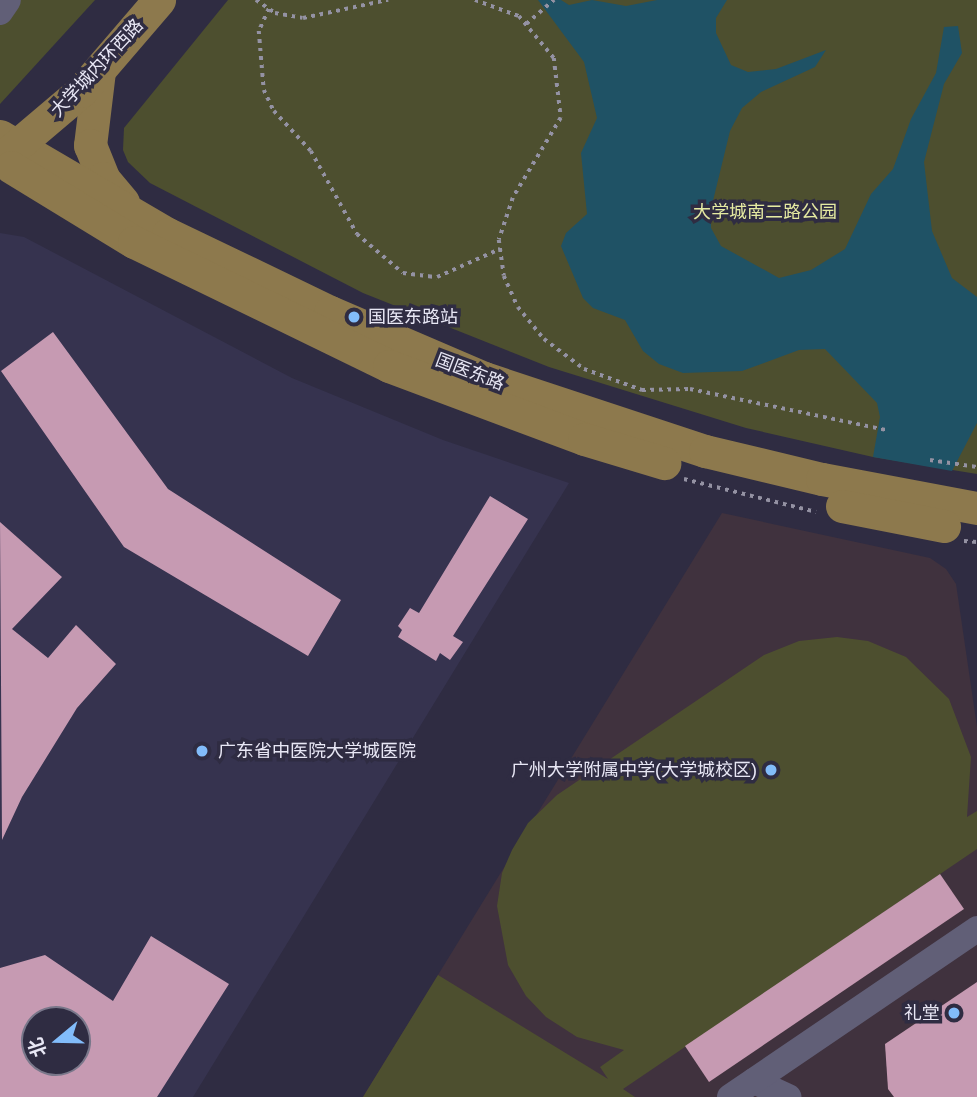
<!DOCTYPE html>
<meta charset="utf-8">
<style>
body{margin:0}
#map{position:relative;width:977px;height:1097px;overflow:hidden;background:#2f2c42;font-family:Helvetica,"Noto Sans SC",sans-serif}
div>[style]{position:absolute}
.built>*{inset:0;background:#36334f}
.education>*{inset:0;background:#40323e}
.green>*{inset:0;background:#4d4f2f}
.water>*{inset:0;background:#1f5265}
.building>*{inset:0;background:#c69ab2}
.path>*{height:3.5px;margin-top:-1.75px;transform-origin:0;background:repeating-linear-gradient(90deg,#9492a3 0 3.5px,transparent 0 8.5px)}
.minor>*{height:26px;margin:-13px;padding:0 13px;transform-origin:13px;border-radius:13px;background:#615f77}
.major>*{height:33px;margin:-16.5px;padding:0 16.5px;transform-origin:16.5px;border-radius:16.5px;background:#8d794d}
.dots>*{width:19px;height:19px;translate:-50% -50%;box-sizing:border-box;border:4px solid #2f2c42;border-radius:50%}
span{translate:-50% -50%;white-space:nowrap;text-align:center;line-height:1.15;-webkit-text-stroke:7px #2f2c42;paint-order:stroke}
.street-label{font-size:18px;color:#e8e7f5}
.park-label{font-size:18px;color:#e5eaa1}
.poi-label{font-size:18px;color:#e8e7f5}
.left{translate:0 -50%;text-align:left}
.right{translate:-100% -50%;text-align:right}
.north{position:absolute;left:21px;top:1006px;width:70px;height:70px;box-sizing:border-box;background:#2f2c42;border:2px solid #79778a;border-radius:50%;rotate:251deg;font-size:19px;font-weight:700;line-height:28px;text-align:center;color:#e8e7f5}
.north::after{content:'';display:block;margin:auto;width:24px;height:32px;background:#82bcfa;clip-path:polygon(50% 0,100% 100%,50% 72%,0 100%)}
</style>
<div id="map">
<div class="built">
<i style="clip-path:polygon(evenodd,0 233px,24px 237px,292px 378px,443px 440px,569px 483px,193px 1097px,0 1097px,0 233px,35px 1020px,77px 1020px,77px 1062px,35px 1062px,35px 1020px)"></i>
</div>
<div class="education">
<i style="clip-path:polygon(722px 513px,930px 558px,946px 569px,956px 584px,977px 727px,977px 1097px,363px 1097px)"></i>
</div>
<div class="green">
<i style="clip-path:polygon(0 0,95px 0,0 104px)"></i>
<i style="clip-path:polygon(228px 0,977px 0,977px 474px,873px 457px,746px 428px,549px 367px,363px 293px,150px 183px,128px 162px,123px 150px,124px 128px)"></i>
<i style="clip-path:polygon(837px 637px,868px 641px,906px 657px,949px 699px,971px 757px,967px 817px,977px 811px,977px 849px,623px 1089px,635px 1097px,363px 1097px,438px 975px,608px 1079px,600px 1067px,624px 1050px,577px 1037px,546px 1017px,526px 996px,508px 965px,497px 906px,502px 873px,512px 850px,528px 823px,557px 795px,764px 655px,799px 641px)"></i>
</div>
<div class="water">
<i style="clip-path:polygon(538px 0,561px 0,569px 5px,592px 0,626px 6px,657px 0,727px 0,716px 18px,716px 33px,731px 65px,748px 72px,776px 69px,826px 50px,815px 67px,761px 92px,742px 108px,730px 131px,711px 209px,711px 228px,721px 246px,779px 278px,811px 270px,845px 249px,871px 194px,893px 169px,911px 119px,936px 73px,944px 27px,958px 26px,962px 53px,944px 84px,924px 162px,932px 231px,952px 278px,977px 297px,977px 423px,952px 471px,873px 457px,880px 417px,877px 403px,825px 349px,799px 350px,742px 371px,683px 373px,659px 364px,643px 351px,625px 320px,593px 308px,583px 298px,561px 246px,566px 233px,587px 214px,581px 153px,597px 118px,584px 62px)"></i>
</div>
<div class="building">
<i style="clip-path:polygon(53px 332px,168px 489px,341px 600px,308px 656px,124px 547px,1px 371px)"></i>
<i style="clip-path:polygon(490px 496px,528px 519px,453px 636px,463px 642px,450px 660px,440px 653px,436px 661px,398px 637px,402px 630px,398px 626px,410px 608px,419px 613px)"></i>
<i style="clip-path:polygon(0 522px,62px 577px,12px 629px,48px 658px,76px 625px,116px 664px,77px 708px,22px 797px,2px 840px)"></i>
<i style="clip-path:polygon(940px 874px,964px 909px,709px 1082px,685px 1046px)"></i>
<i style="clip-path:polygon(evenodd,151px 936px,229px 984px,157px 1097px,0 1097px,0 968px,45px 955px,113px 1001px,151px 936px,35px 1020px,77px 1020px,77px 1062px,35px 1062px,35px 1020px)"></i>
<i style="clip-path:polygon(977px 982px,977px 1097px,894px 1097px,888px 1089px,885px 1044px)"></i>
</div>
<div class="path">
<i style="left:256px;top:0;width:23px;rotate:34deg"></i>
<i style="left:275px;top:13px;width:28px;rotate:10deg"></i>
<i style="left:303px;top:18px;width:87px;rotate:-12deg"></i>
<i style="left:475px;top:0;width:47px;rotate:20deg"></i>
<i style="left:519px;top:16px;width:55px;rotate:50.2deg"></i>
<i style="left:554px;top:58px;width:60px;rotate:83.3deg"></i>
<i style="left:561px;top:118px;width:93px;rotate:121deg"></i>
<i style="left:513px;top:198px;width:44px;rotate:108.4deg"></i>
<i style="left:499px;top:240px;width:36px;rotate:82deg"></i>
<i style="left:504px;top:276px;width:34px;rotate:66deg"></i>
<i style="left:518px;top:307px;width:41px;rotate:50.9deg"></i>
<i style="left:544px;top:339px;width:50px;rotate:36.9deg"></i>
<i style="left:584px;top:369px;width:62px;rotate:19.9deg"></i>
<i style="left:642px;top:390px;width:48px;rotate:-1.2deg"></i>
<i style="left:690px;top:389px;width:201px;rotate:11.8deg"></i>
<i style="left:269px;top:9px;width:24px;rotate:114deg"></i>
<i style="left:259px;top:31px;width:59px;rotate:85.2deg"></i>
<i style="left:264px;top:90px;width:23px;rotate:65deg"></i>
<i style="left:274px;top:111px;width:54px;rotate:47.2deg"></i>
<i style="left:311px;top:151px;width:95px;rotate:61deg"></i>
<i style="left:357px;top:234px;width:60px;rotate:40.3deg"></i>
<i style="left:403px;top:273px;width:34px;rotate:7deg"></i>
<i style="left:437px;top:277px;width:69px;rotate:-24deg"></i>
<i style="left:526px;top:24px;width:37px;rotate:-41deg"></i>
<i style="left:930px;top:460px;width:48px;rotate:8.5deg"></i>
<i style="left:684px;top:479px;width:136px;rotate:14deg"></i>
<i style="left:964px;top:541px;width:13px;rotate:4deg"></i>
</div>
<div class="minor">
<i style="left:0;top:12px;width:14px;rotate:-56deg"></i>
<i style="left:754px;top:1081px;width:38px;rotate:25deg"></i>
<i style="left:730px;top:1097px;width:299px;rotate:-34.2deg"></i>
</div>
<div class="major">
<i style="left:99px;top:71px;width:75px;rotate:96.9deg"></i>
<i style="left:90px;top:145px;width:35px;rotate:68deg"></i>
<i style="left:103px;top:178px;width:31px;rotate:50deg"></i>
<i style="left:0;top:136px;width:194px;rotate:30.3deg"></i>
<i style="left:168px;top:234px;width:180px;rotate:25.7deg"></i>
<i style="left:330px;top:312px;width:168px;rotate:23.2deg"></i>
<i style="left:484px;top:378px;width:233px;rotate:18.3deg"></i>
<i style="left:705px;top:451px;width:120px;rotate:13.5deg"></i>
<i style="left:822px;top:479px;width:158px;rotate:10.6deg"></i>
<i style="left:2px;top:158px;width:104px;rotate:-40.3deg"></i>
<i style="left:81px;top:91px;width:120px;rotate:-49.4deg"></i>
<i style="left:11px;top:167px;width:144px;rotate:31.4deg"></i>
<i style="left:134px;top:242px;width:284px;rotate:25.9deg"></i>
<i style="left:389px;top:366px;width:208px;rotate:20.5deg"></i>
<i style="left:584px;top:439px;width:84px;rotate:16.7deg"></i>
<i style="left:842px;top:506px;width:104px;rotate:11.1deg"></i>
</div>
<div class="dots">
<i style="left:354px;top:317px;background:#82bcfa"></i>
<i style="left:202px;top:751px;background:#82bcfa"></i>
<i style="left:771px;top:770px;background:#82bcfa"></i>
<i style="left:954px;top:1013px;background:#82bcfa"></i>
</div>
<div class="street-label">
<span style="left:97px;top:68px;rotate:-47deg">大学城内环西路</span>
<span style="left:470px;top:372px;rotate:21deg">国医东路</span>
</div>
<div class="park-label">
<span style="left:765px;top:212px">大学城南二路公园</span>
</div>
<div class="poi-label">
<span class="left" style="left:368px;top:317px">国医东路站</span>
<span class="left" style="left:218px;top:751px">广东省中医院大学城医院</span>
<span class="right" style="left:757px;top:770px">广州大学附属中学(大学城校区)</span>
<span class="right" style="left:940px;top:1013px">礼堂</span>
</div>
<div class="north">北</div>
</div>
